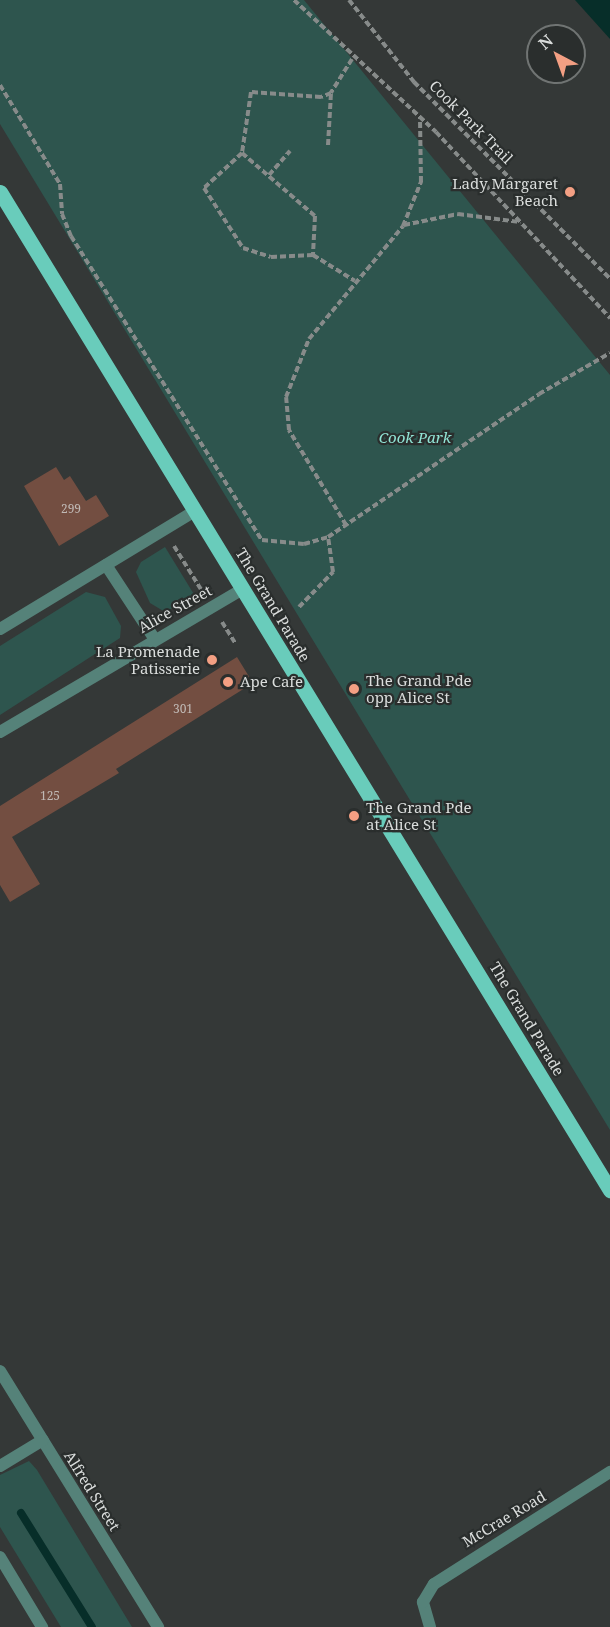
<!DOCTYPE html>
<style>
body{margin:0}
#map{position:relative;width:610px;height:1627px;overflow:hidden;background:#343837;font-family:"Noto Serif",serif}
div>[style]{position:absolute}
.green>*{inset:0;background:#2e554e}
.water>*{inset:0;background:#072e29}
.stream>*{height:8px;margin:-4px;padding:0 4px;transform-origin:4px;border-radius:4px;background:#072e29}
.building>*{inset:0;background:#734e41}
.path>*{height:4px;margin-top:-2px;transform-origin:0;background:repeating-linear-gradient(90deg,#878b8a 0 6px,transparent 0 9px)}
.street>*{height:12px;margin:-6px;padding:0 6px;transform-origin:6px;border-radius:6px;background:#558279}
.primary>*{height:15px;margin:-7.5px;padding:0 7.5px;transform-origin:7.5px;border-radius:7.5px;background:#69ccbb}
.dots>*{width:16px;height:16px;translate:-50% -50%;box-sizing:border-box;border:3px solid #2a2e2d;border-radius:50%}
span{translate:-50% -50%;white-space:nowrap;text-align:center;line-height:1.15;-webkit-text-stroke:4.5px #2a2e2d;paint-order:stroke}
.number-label{font-size:12px;color:#c0b9b5}
.number-label span{-webkit-text-stroke-width:0}
.street-label{font-size:15px;color:#dadddc}
.poi-label{font-size:15px;color:#dadddc}
.right{translate:-100% -50%;text-align:right}
.left{translate:0 -50%;text-align:left}
.park-label{font-size:15px;color:#91e4d5;font-style:italic}
.north{position:absolute;left:526px;top:24px;width:60px;height:60px;box-sizing:border-box;background:#2a2e2d;border:2px solid #707473;border-radius:50%;rotate:319deg;font-size:16px;font-weight:700;line-height:24px;text-align:center;color:#dadddc}
.north::after{content:'';display:block;margin:auto;width:21px;height:27px;background:#f39f83;clip-path:polygon(50% 0,100% 100%,50% 72%,0 100%)}
</style>
<div id="map">
<div class="green">
<i style="clip-path:polygon(0 0,304px 0,610px 375px,610px 1130px,0 124px)"></i>
<i style="clip-path:polygon(165px 547px,195px 596px,165px 612px,150px 603px,136px 572px,141px 562px)"></i>
<i style="clip-path:polygon(86px 592px,105px 597px,121px 626px,120px 638px,0 715px,0 646px)"></i>
<i style="clip-path:polygon(29px 1461px,37px 1470px,132px 1627px,61px 1627px,0 1527px,0 1475px)"></i>
</div>
<div class="water">
<i style="clip-path:polygon(575px 0,610px 0,610px 39px)"></i>
</div>
<div class="stream">
<i style="left:21px;top:1513px;width:134px;rotate:58.1deg"></i>
</div>
<div class="building">
<i style="clip-path:polygon(56px 467px,64px 480px,70px 476px,86px 501px,96px 495px,109px 516px,59px 546px,24px 486px)"></i>
<i style="clip-path:polygon(237px 657px,253px 683px,116px 769px,119px 773px,12px 837px,40px 884px,10px 902px,0 885px,0 806px)"></i>
</div>
<div class="path">
<i style="left:294px;top:0;width:194px;rotate:42.9deg"></i>
<i style="left:436px;top:132px;width:255px;rotate:46.9deg"></i>
<i style="left:349px;top:0;width:105px;rotate:51.6deg"></i>
<i style="left:414px;top:82px;width:278px;rotate:45.1deg"></i>
<i style="left:352px;top:59px;width:40px;rotate:122deg"></i>
<i style="left:331px;top:93px;width:11px;rotate:158deg"></i>
<i style="left:321px;top:97px;width:70px;rotate:-175.9deg"></i>
<i style="left:251px;top:92px;width:62px;rotate:98.4deg"></i>
<i style="left:242px;top:153px;width:52px;rotate:137.4deg"></i>
<i style="left:204px;top:188px;width:72px;rotate:57deg"></i>
<i style="left:243px;top:248px;width:29px;rotate:18deg"></i>
<i style="left:271px;top:257px;width:42px;rotate:-2.7deg"></i>
<i style="left:313px;top:255px;width:49px;rotate:31.8deg"></i>
<i style="left:0;top:85px;width:116px;rotate:58.8deg"></i>
<i style="left:60px;top:184px;width:30px;rotate:86deg"></i>
<i style="left:62px;top:214px;width:24px;rotate:68deg"></i>
<i style="left:71px;top:236px;width:359px;rotate:57.9deg"></i>
<i style="left:262px;top:540px;width:42px;rotate:5.4deg"></i>
<i style="left:304px;top:544px;width:25px;rotate:-16deg"></i>
<i style="left:328px;top:537px;width:255px;rotate:-34.1deg"></i>
<i style="left:539px;top:394px;width:82px;rotate:-30deg"></i>
<i style="left:328px;top:145px;width:52px;rotate:-86.7deg"></i>
<i style="left:242px;top:153px;width:96px;rotate:40.8deg"></i>
<i style="left:315px;top:216px;width:39px;rotate:93deg"></i>
<i style="left:269px;top:175px;width:32px;rotate:-49deg"></i>
<i style="left:404px;top:225px;width:55px;rotate:-11.5deg"></i>
<i style="left:458px;top:214px;width:63px;rotate:7.4deg"></i>
<i style="left:346px;top:525px;width:111px;rotate:-121deg"></i>
<i style="left:289px;top:430px;width:33px;rotate:-95deg"></i>
<i style="left:286px;top:397px;width:62px;rotate:-68.4deg"></i>
<i style="left:309px;top:339px;width:147px;rotate:-50.2deg"></i>
<i style="left:403px;top:226px;width:48px;rotate:-67.8deg"></i>
<i style="left:421px;top:182px;width:64px;rotate:-90.9deg"></i>
<i style="left:174px;top:546px;width:53px;rotate:58.1deg"></i>
<i style="left:299px;top:607px;width:49px;rotate:-45.8deg"></i>
<i style="left:333px;top:572px;width:35px;rotate:-98deg"></i>
<i style="left:222px;top:622px;width:26px;rotate:58deg"></i>
</div>
<div class="street">
<i style="left:106px;top:565px;width:87px;rotate:56.7deg"></i>
<i style="left:0;top:629px;width:228px;rotate:-31.2deg"></i>
<i style="left:0;top:732px;width:282px;rotate:-30.5deg"></i>
<i style="left:0;top:1371px;width:301px;rotate:58.3deg"></i>
<i style="left:0;top:1466px;width:50px;rotate:-31.2deg"></i>
<i style="left:0;top:1557px;width:82px;rotate:59deg"></i>
<i style="left:430px;top:1627px;width:26px;rotate:-106deg"></i>
<i style="left:423px;top:1602px;width:21px;rotate:-59deg"></i>
<i style="left:434px;top:1584px;width:209px;rotate:-32.5deg"></i>
</div>
<div class="primary">
<i style="left:0;top:192px;width:1170px;rotate:58.57deg"></i>
</div>
<div class="dots">
<i style="left:570px;top:192px;background:#f39f83"></i>
<i style="left:212px;top:660px;background:#f39f83"></i>
<i style="left:228px;top:682px;background:#f39f83"></i>
<i style="left:354px;top:689px;background:#f39f83"></i>
<i style="left:354px;top:816px;background:#f39f83"></i>
</div>
<div class="number-label">
<span style="left:71px;top:509px">299</span>
<span style="left:183px;top:709px">301</span>
<span style="left:50px;top:796px">125</span>
</div>
<div class="street-label">
<span style="left:471px;top:122px;rotate:45deg">Cook Park Trail</span>
<span style="left:273px;top:605px;rotate:59deg">The Grand Parade</span>
<span style="left:175px;top:609px;rotate:-29deg">Alice Street</span>
<span style="left:527px;top:1019px;rotate:59deg">The Grand Parade</span>
<span style="left:92px;top:1491px;rotate:58deg">Alfred Street</span>
<span style="left:504px;top:1519px;rotate:-31deg">McCrae Road</span>
</div>
<div class="poi-label">
<span class="right" style="left:558px;top:192px">Lady Margaret<br>Beach</span>
<span class="right" style="left:200px;top:660px">La Promenade<br>Patisserie</span>
<span class="left" style="left:366px;top:689px">The Grand Pde<br>opp Alice St</span>
<span class="left" style="left:240px;top:682px">Ape Cafe</span>
<span class="left" style="left:366px;top:816px">The Grand Pde<br>at Alice St</span>
</div>
<div class="park-label">
<span style="left:415px;top:438px">Cook Park</span>
</div>
<div class="north">N</div>
</div>
